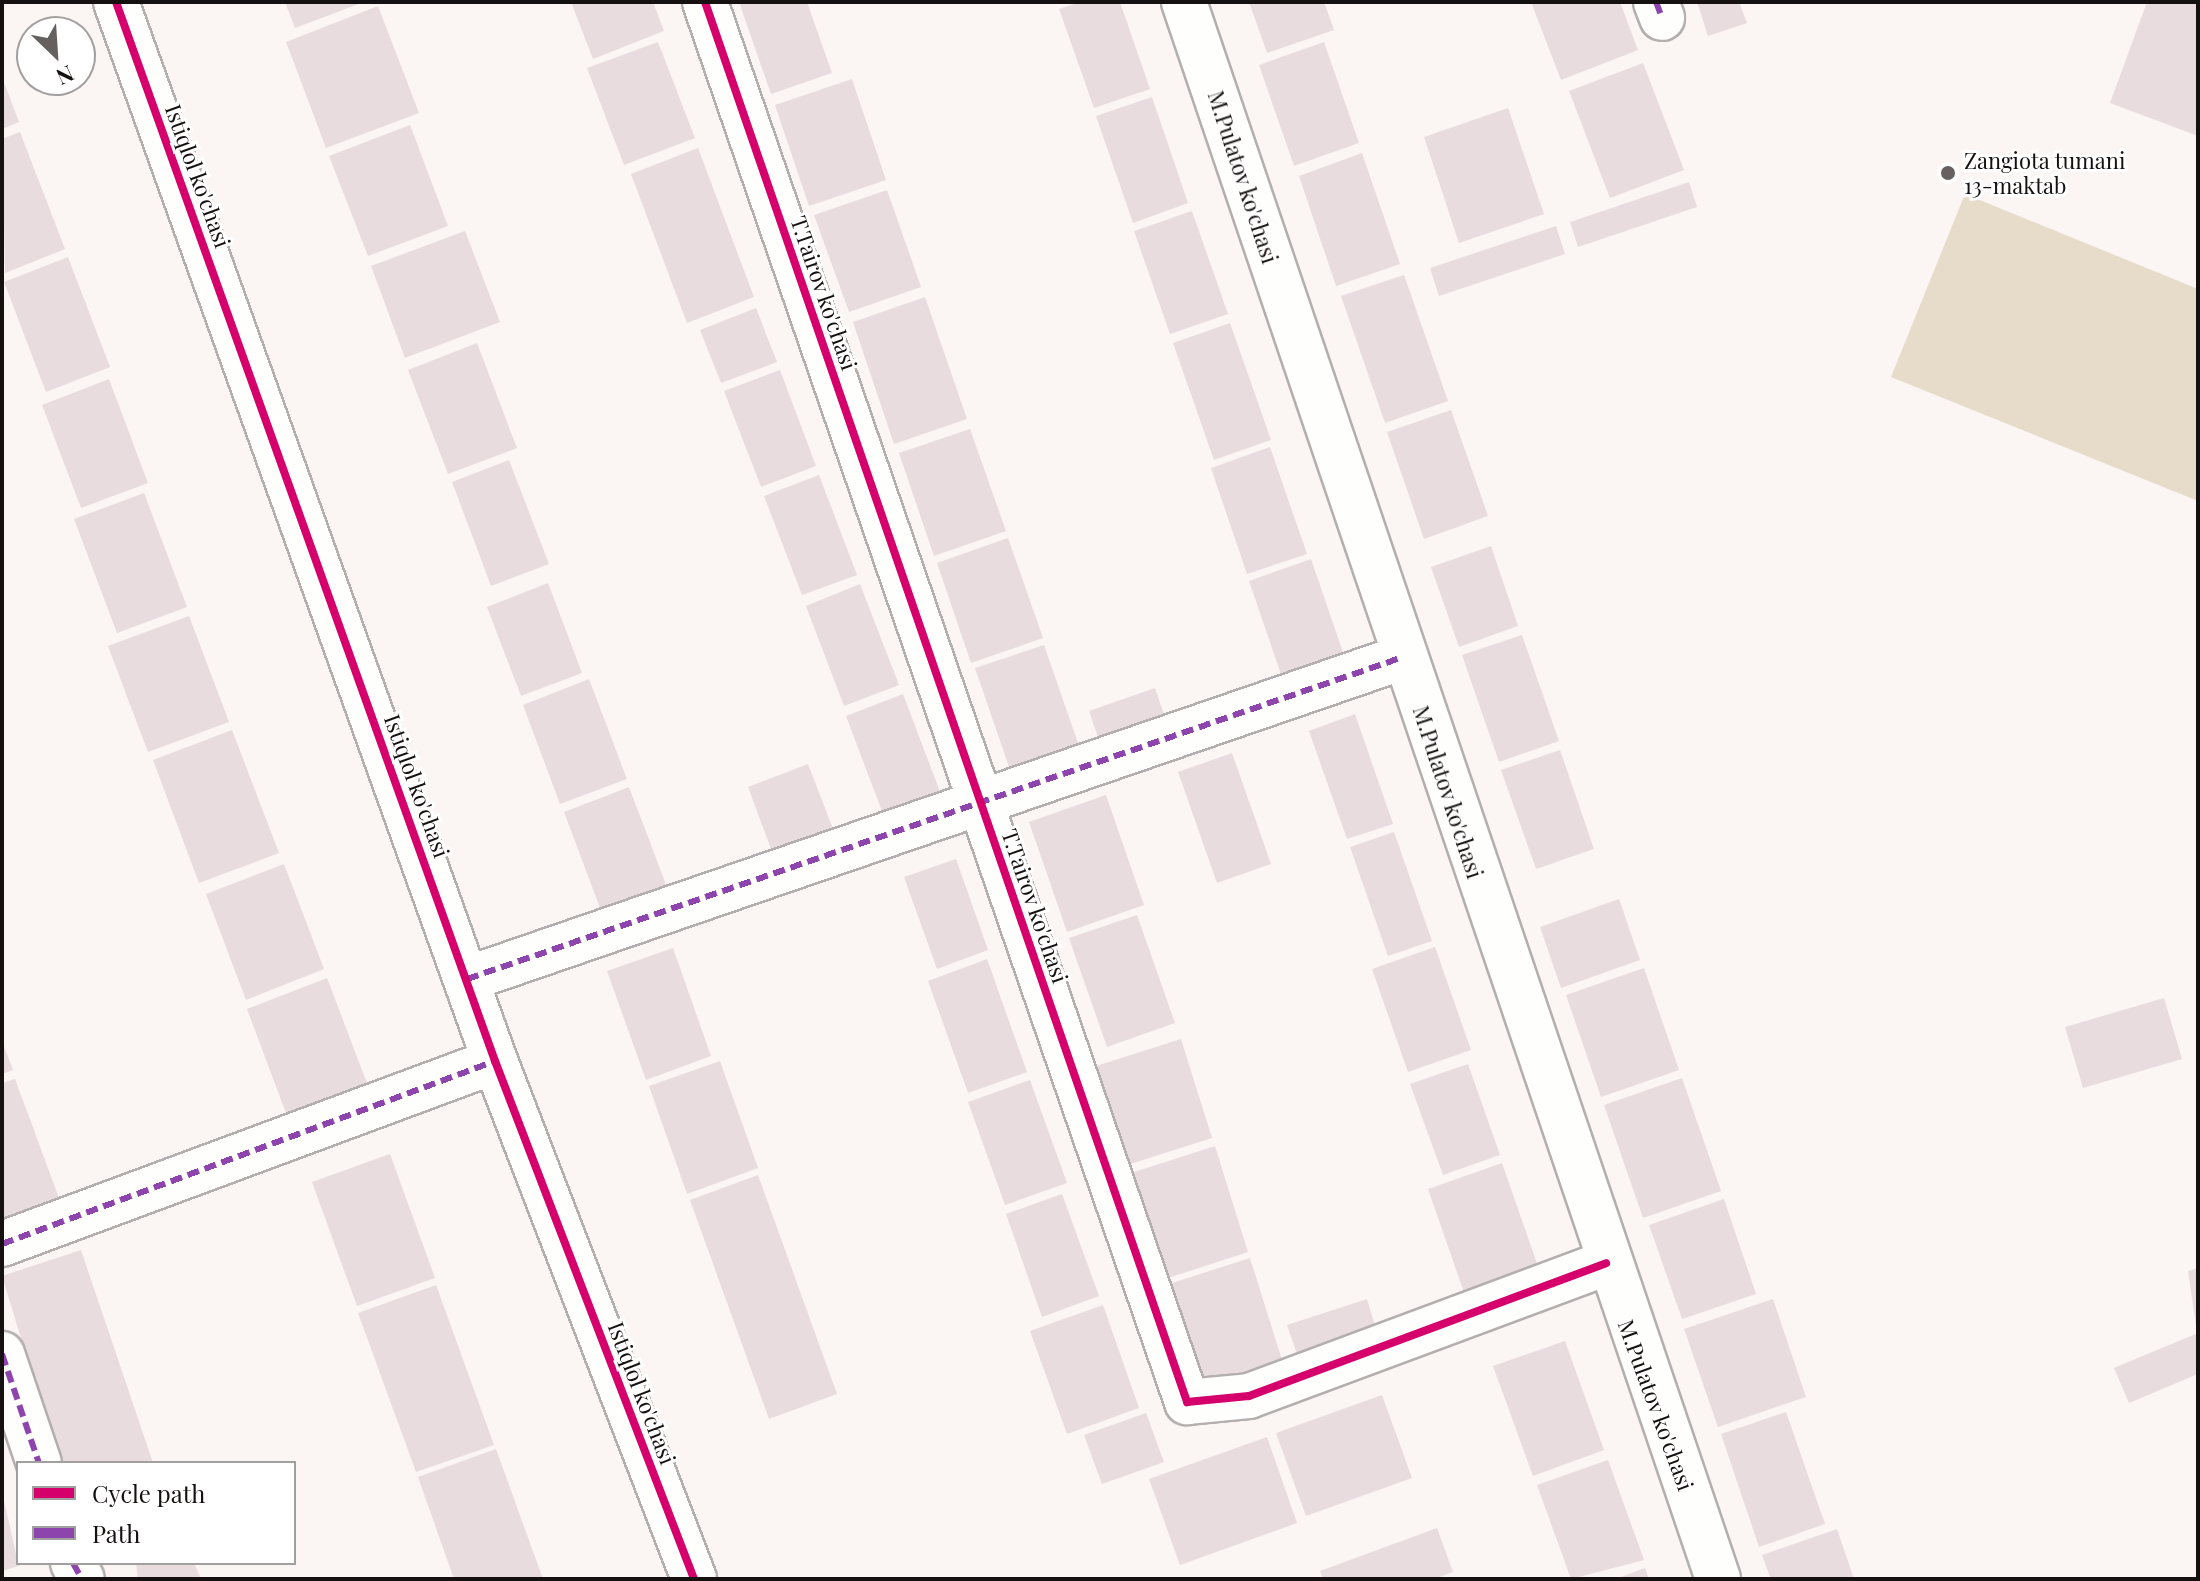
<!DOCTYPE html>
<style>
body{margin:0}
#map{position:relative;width:2200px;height:1581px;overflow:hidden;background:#fbf5f4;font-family:"Playfair Display",serif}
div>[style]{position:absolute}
.green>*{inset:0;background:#e6dcc9}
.building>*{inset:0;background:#e9dcdf}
.roads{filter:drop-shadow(2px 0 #b4afae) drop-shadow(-2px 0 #b4afae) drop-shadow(0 2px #b4afae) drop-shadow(0 -2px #b4afae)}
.street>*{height:44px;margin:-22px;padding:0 22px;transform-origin:22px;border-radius:22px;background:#fefefd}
.quiet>*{height:6px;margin-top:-3px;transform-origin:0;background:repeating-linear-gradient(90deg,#8e44ad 0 12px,transparent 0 18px)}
.cycleway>*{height:8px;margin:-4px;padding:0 4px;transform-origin:4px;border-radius:4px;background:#d6006c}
.dots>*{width:22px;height:22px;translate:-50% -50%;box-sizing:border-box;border:4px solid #fff;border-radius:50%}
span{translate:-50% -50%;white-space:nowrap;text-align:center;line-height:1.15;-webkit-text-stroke:6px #fff;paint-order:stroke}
.poi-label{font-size:22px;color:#151110}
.left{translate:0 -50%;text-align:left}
.street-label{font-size:22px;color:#151110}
.frame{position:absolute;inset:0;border:4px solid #151110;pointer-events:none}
.legend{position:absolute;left:16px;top:1461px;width:280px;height:104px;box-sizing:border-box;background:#fff;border:2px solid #a1a09f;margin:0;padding:10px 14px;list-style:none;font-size:24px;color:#151110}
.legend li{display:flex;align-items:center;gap:16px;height:40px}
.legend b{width:40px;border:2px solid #a1a09f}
.north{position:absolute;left:16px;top:16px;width:80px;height:80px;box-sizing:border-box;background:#fff;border:2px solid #a1a09f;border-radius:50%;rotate:155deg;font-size:22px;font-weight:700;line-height:32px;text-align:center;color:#151110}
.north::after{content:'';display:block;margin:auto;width:28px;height:36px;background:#666160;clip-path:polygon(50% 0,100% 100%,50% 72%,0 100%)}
</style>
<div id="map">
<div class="green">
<i style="clip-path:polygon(1965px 194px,2198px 289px,2198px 501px,1891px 377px)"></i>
</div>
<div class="building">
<i style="clip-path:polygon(285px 2px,364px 2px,295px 28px)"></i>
<i style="clip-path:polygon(571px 2px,653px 2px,664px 31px,593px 59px)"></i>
<i style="clip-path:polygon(739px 2px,807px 2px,832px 73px,771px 94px)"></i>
<i style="clip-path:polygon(1080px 2px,1120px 2px,1150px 89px,1094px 108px,1059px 9px)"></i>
<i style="clip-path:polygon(1249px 2px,1324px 2px,1334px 30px,1267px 53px)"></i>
<i style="clip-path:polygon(1531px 2px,1620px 2px,1638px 50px,1561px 80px)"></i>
<i style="clip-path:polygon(1697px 2px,1739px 2px,1747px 23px,1708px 36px)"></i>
<i style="clip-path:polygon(2147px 2px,2198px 2px,2198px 136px,2110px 103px)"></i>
<i style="clip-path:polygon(378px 6px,419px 113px,326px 148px,286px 42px)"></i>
<i style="clip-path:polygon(658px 42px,695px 138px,624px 165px,587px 68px)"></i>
<i style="clip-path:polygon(1324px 42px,1359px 143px,1294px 166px,1259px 65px)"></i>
<i style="clip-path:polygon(1643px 63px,1684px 170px,1610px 198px,1569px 91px)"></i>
<i style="clip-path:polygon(2px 77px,19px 122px,2px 129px)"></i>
<i style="clip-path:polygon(852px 79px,886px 180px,809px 206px,775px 105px)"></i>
<i style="clip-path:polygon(1152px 97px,1188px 203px,1133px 223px,1096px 116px)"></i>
<i style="clip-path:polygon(1508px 108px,1544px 214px,1459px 243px,1424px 137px)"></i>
<i style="clip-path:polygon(410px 125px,448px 226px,368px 256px,329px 156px)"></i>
<i style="clip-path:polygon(20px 132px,65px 249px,5px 273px,2px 139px)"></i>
<i style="clip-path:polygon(698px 148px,754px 297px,687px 323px,631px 174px)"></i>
<i style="clip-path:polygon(1362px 153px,1400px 264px,1336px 286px,1299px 176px)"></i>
<i style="clip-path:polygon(1689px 182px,1697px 207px,1578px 247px,1570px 222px)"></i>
<i style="clip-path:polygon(887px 190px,921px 287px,849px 312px,814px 215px)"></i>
<i style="clip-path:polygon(1192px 211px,1228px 314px,1170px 334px,1134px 231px)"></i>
<i style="clip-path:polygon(1556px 226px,1565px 254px,1439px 296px,1430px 268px)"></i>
<i style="clip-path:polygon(465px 231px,500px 322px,405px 358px,371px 266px)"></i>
<i style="clip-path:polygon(68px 257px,110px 367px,46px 392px,4px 282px)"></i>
<i style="clip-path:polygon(1404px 275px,1448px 401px,1385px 423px,1341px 296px)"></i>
<i style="clip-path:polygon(925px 297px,967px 419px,894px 444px,853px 322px)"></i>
<i style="clip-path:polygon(756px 308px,777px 362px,721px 383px,700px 330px)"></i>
<i style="clip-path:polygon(1230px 323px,1271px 440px,1214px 460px,1173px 343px)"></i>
<i style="clip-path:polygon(477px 343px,517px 448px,448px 474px,408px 370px)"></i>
<i style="clip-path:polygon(780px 370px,816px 466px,761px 487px,724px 391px)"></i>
<i style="clip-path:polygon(109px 379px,148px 483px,81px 508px,42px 405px)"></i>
<i style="clip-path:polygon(1451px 410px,1488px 516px,1424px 539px,1387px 432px)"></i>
<i style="clip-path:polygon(970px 429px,1006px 531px,934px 556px,899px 453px)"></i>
<i style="clip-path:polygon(1270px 447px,1307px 554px,1247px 574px,1211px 468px)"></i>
<i style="clip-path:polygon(509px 460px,549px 564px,491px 586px,452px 482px)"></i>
<i style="clip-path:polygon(819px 475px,857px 575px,802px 595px,764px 496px)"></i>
<i style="clip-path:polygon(144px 493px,187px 607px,117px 633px,74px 519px)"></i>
<i style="clip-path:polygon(1008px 538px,1043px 638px,971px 663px,937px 563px)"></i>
<i style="clip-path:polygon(1491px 546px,1518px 626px,1459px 647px,1431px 567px)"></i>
<i style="clip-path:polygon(1311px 559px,1346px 661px,1284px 683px,1249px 581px)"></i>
<i style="clip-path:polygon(548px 583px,582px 673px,521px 696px,487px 607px)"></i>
<i style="clip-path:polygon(860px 584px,899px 685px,844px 706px,806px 606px)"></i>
<i style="clip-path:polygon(189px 616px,229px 722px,148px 752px,108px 646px)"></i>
<i style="clip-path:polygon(1522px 635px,1559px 741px,1499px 762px,1462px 655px)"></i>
<i style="clip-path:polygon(1044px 645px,1079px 746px,1010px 770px,975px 668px)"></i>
<i style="clip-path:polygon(589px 679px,627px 779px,560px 804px,523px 705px)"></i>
<i style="clip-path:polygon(1155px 688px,1167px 723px,1101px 746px,1089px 711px)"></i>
<i style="clip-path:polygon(903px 694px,942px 797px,885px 819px,846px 716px)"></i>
<i style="clip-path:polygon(1355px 714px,1393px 824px,1347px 839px,1309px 731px)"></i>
<i style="clip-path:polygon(232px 730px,279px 853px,199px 883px,153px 760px)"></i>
<i style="clip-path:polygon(1560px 750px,1594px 849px,1536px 869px,1501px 770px)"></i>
<i style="clip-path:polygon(1232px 753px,1271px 864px,1217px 883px,1178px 772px)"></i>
<i style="clip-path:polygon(808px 764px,835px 834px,774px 857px,748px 787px)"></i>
<i style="clip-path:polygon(629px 787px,670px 895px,605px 921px,564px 812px)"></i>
<i style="clip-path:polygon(1106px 795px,1144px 905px,1067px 932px,1029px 822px)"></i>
<i style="clip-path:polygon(1394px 832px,1432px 941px,1388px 956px,1350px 847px)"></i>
<i style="clip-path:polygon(956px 859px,988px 950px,937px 969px,904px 877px)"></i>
<i style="clip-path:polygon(284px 864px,324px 969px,246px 1000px,206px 894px)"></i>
<i style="clip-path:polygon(1619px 899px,1640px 960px,1561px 988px,1540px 927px)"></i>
<i style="clip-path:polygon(1137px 915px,1175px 1023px,1107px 1047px,1069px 938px)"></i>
<i style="clip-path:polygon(1435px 947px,1471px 1050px,1408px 1072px,1372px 969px)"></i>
<i style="clip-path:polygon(673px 948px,711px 1056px,646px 1080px,607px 971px)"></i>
<i style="clip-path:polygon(987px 959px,1027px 1072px,968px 1093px,928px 981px)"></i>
<i style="clip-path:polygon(1644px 968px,1679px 1070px,1601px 1097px,1566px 995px)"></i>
<i style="clip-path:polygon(327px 978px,370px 1091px,289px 1121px,247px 1009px)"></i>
<i style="clip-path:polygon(2164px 998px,2182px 1059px,2083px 1088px,2065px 1027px)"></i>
<i style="clip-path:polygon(1181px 1039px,1212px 1138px,1124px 1166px,1093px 1067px)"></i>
<i style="clip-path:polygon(2px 1041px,13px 1070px,2px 1074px)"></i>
<i style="clip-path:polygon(720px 1061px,758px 1168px,687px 1194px,649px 1086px)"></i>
<i style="clip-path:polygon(1468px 1064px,1500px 1155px,1443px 1175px,1410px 1084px)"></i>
<i style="clip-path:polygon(1682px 1078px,1721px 1191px,1643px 1218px,1604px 1105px)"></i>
<i style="clip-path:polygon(15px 1079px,62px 1206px,2px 1227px,2px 1083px)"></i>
<i style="clip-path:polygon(1030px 1080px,1067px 1183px,1005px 1205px,968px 1102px)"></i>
<i style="clip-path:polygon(1215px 1146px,1248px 1252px,1162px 1280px,1128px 1174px)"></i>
<i style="clip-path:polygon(390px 1154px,435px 1278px,357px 1306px,312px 1182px)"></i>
<i style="clip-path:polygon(1502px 1163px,1541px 1275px,1467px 1301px,1428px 1189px)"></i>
<i style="clip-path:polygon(758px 1175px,837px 1394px,769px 1419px,690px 1200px)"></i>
<i style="clip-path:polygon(1062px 1194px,1099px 1296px,1042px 1317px,1006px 1214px)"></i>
<i style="clip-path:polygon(1724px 1199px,1756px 1294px,1682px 1319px,1649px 1225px)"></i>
<i style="clip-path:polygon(81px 1250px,153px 1463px,59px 1463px,2px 1276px)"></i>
<i style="clip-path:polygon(1250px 1258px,1283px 1363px,1199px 1390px,1166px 1285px)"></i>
<i style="clip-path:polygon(2198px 1268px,2198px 1326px,2196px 1326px,2188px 1271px)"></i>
<i style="clip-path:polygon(436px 1285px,494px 1445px,416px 1472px,358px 1313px)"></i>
<i style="clip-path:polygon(1367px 1299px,1376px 1329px,1297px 1354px,1287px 1325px)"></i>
<i style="clip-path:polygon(1773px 1299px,1806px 1397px,1718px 1427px,1684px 1329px)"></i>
<i style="clip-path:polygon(1103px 1305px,1139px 1408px,1067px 1434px,1030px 1331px)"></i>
<i style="clip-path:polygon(2198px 1333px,2198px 1374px,2129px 1403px,2114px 1368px)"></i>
<i style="clip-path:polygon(1565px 1341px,1604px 1450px,1533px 1476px,1493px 1366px)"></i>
<i style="clip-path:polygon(1382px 1395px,1412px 1478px,1306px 1516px,1276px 1433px)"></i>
<i style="clip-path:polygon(1786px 1412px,1825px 1524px,1759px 1547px,1721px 1434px)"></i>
<i style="clip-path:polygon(1146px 1413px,1164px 1462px,1102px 1484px,1084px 1435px)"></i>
<i style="clip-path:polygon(1267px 1437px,1297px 1523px,1180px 1565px,1149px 1479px)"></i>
<i style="clip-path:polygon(496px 1449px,543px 1579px,454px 1579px,418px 1477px)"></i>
<i style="clip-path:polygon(1608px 1460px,1644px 1560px,1571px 1579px,1537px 1485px)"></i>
<i style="clip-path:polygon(2px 1491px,18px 1563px,25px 1564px,2px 1571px)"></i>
<i style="clip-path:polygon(1437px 1528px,1453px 1572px,1434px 1579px,1323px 1579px,1320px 1571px)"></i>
<i style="clip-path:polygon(1837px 1529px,1854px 1579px,1771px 1579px,1762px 1555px)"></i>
<i style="clip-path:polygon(136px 1563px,194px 1563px,201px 1579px,138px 1579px)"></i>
<i style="clip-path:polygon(1645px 1568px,1649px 1579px,1615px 1579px)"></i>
</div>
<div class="roads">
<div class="street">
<i style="left:116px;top:2px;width:1125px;rotate:70.31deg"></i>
<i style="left:495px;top:1061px;width:555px;rotate:68.98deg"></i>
<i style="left:705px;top:2px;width:1481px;rotate:71deg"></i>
<i style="left:1187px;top:1402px;width:62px;rotate:-5.5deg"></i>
<i style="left:1249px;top:1396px;width:381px;rotate:-20.4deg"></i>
<i style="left:1184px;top:2px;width:1665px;rotate:71.29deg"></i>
<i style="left:1656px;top:2px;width:17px;rotate:69deg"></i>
<i style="left:467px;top:979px;width:990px;rotate:-18.98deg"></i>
<i style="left:2px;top:1244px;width:526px;rotate:-20.36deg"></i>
<i style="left:2px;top:1354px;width:115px;rotate:71.3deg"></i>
<i style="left:73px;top:1563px;width:18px;rotate:61deg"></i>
</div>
</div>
<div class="quiet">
<i style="left:1656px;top:2px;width:17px;rotate:69deg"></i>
<i style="left:467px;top:979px;width:990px;rotate:-18.98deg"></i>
<i style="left:2px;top:1244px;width:526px;rotate:-20.36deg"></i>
<i style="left:2px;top:1354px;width:115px;rotate:71.3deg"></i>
<i style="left:73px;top:1563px;width:18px;rotate:61deg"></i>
</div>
<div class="cycleway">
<i style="left:116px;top:2px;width:1125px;rotate:70.31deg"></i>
<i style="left:495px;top:1061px;width:555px;rotate:68.98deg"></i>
<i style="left:705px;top:2px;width:1481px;rotate:71deg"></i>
<i style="left:1187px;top:1402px;width:62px;rotate:-5.5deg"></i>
<i style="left:1249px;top:1396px;width:381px;rotate:-20.4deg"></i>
</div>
<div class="dots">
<i style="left:1948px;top:173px;background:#666160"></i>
</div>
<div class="poi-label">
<span class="left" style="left:1964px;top:173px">Zangiota tumani<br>13-maktab</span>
</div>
<div class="street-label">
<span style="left:198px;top:176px;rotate:70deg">Istiqlol ko'chasi</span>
<span style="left:1243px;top:177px;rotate:72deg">M.Pulatov ko'chasi</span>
<span style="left:824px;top:293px;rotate:71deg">T.Tairov ko'chasi</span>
<span style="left:417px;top:786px;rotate:70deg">Istiqlol ko'chasi</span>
<span style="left:1448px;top:792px;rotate:72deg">M.Pulatov ko'chasi</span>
<span style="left:1035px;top:906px;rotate:71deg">T.Tairov ko'chasi</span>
<span style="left:642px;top:1393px;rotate:69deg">Istiqlol ko'chasi</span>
<span style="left:1656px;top:1405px;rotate:70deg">M.Pulatov ko'chasi</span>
</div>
<div class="frame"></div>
<ul class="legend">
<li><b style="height:10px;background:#d6006c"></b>Cycle path</li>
<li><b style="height:10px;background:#8e44ad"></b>Path</li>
</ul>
<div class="north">N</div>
</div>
